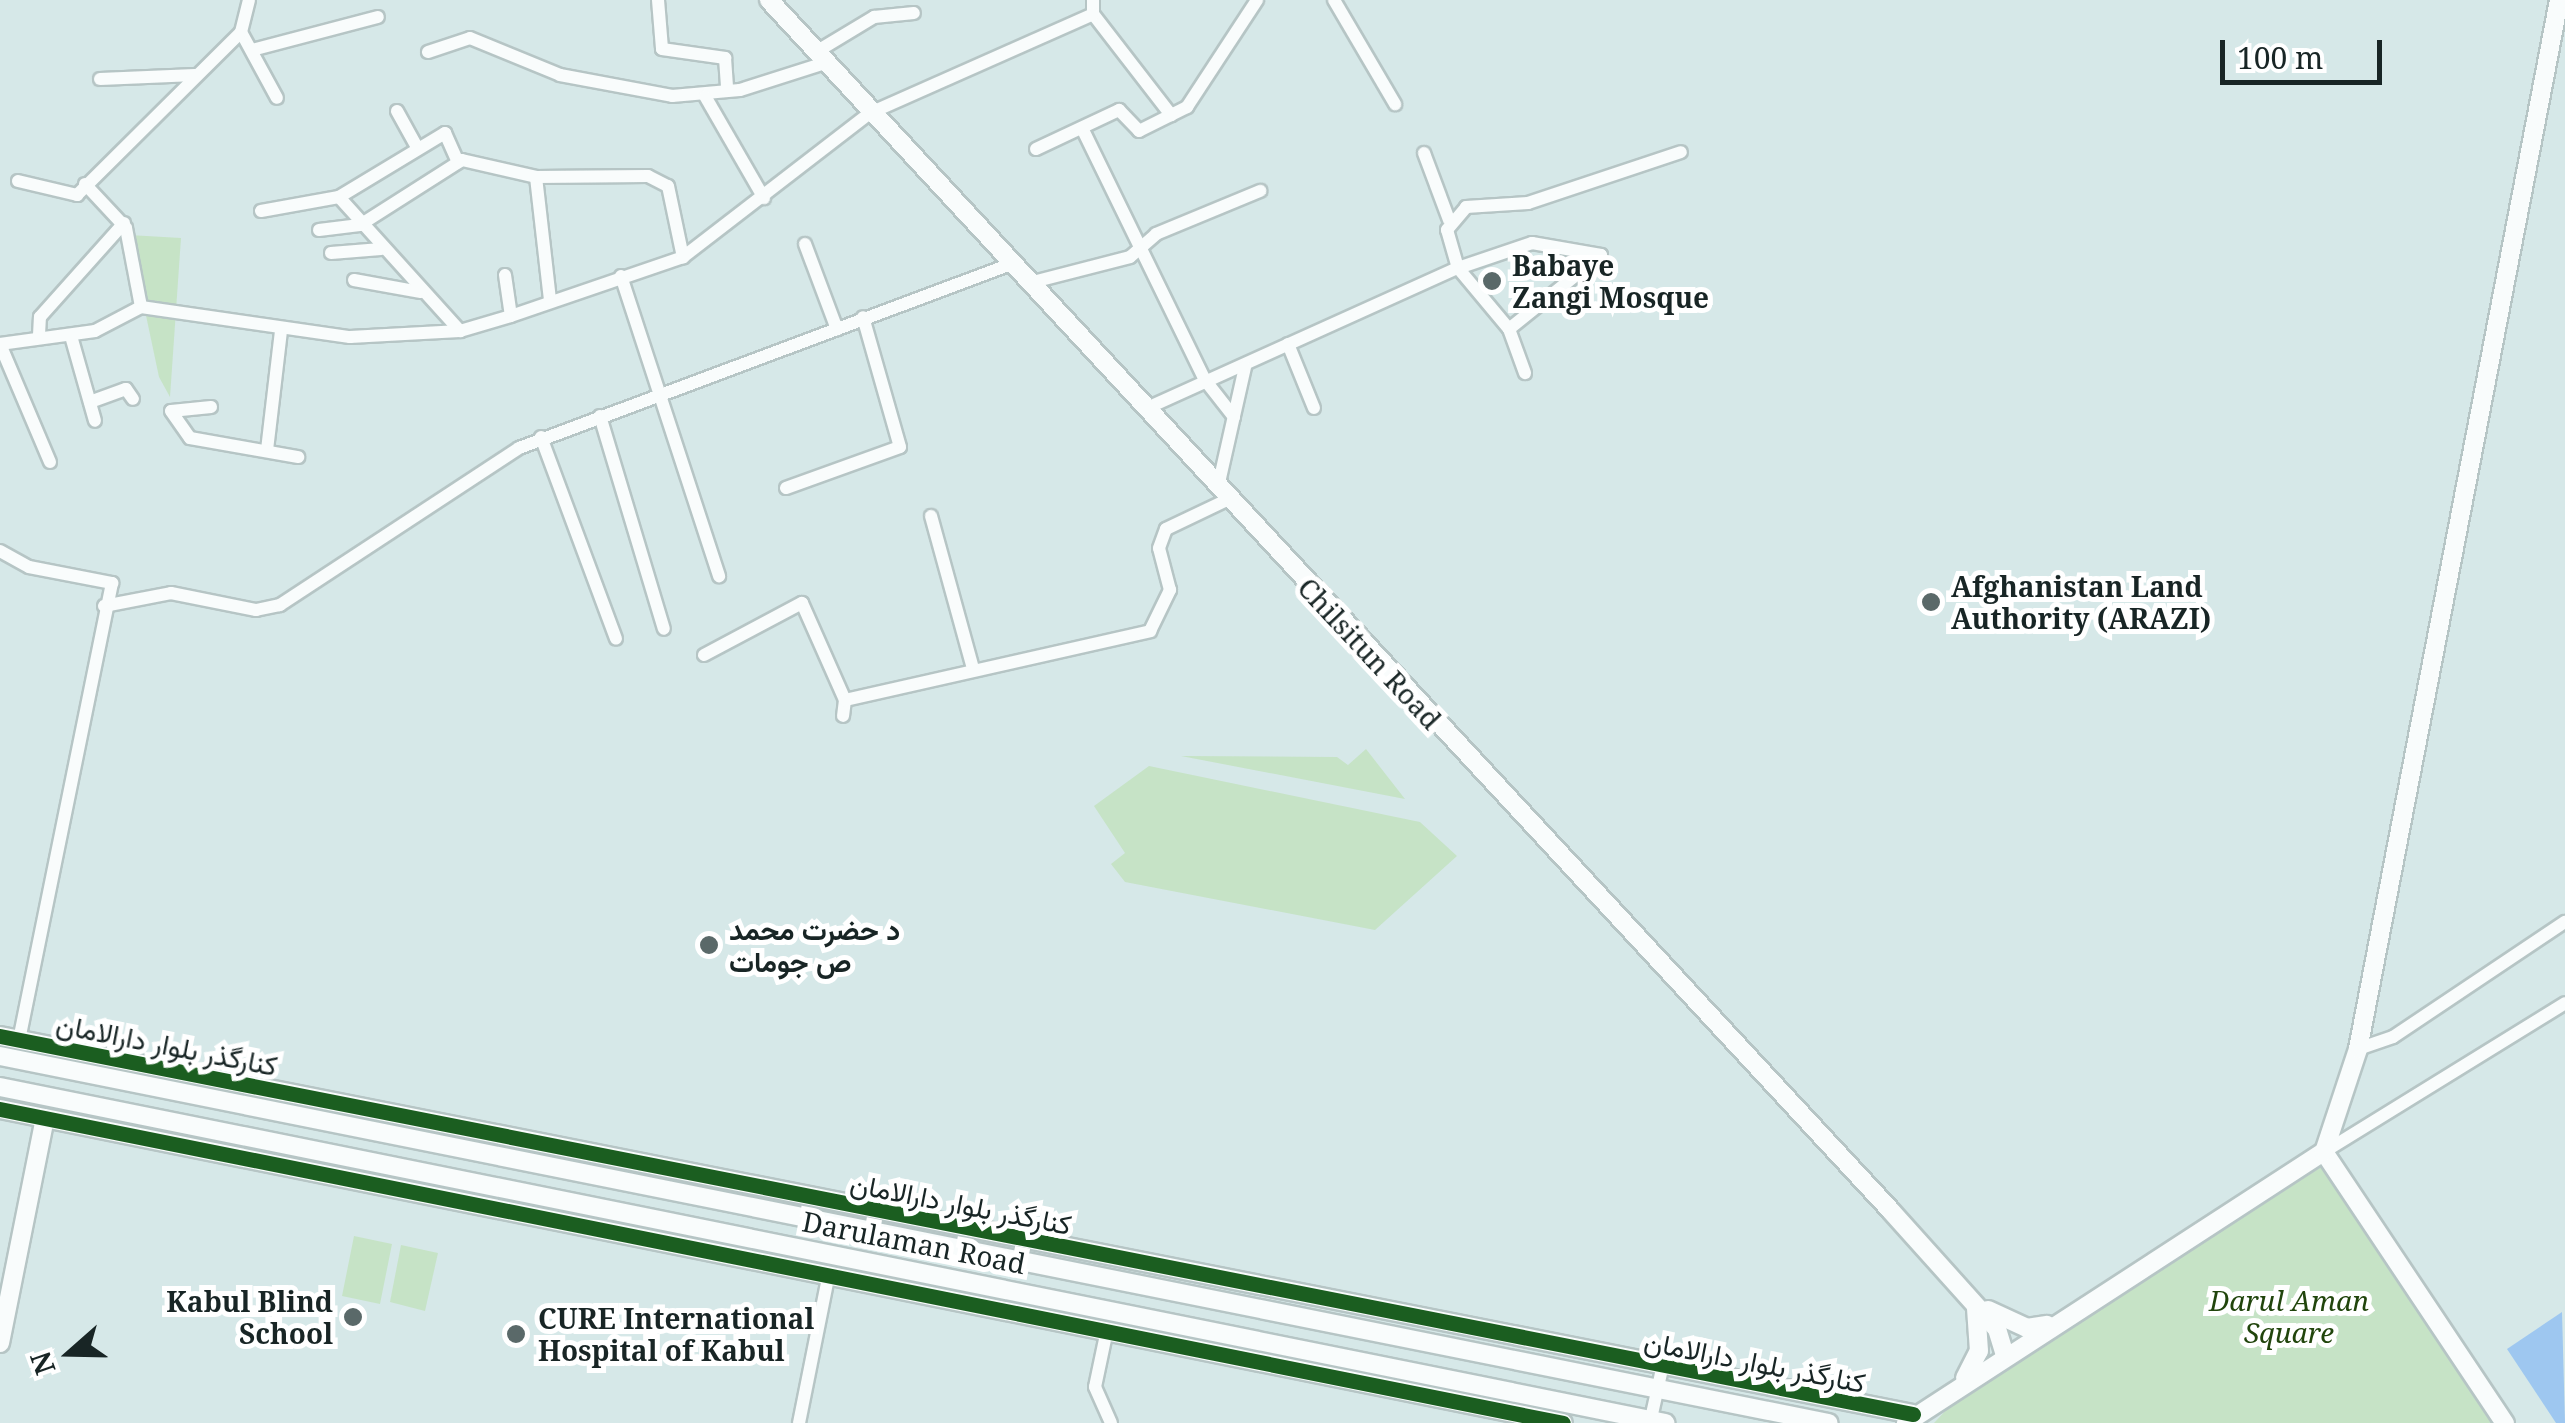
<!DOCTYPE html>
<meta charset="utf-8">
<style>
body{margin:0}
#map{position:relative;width:2565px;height:1423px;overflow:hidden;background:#d6e8e8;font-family:"Noto Serif",Vazirmatn,serif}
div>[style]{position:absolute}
.green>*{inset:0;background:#c6e3c6}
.water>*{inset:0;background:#9ec7f0}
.roads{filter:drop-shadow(2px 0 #b6c5c5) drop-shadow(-2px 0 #b6c5c5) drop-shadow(0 2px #b6c5c5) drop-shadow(0 -2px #b6c5c5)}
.minor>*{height:12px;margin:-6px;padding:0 6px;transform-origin:6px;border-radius:6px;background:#f9fcfc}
.tertiary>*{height:18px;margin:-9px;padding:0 9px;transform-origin:9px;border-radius:9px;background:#f9fcfc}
.secondary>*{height:18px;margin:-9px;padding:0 9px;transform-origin:9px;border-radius:9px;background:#f9fcfc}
.cycleway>*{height:15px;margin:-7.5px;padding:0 7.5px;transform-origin:7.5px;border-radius:7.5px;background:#1b5e20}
.dots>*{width:28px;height:28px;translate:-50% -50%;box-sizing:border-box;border:5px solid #fff;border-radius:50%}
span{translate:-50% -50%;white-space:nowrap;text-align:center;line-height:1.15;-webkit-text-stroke:10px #fff;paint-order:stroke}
.poi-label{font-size:28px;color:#182525;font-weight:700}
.left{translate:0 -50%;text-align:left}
.right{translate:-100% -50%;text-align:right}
.street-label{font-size:28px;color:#182525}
.park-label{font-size:28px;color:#21450c;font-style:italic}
.north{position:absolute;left:20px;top:1303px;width:100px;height:100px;-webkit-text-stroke:8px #fff;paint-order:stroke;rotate:250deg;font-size:28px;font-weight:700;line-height:40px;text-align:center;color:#182525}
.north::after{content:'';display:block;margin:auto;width:35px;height:45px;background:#182525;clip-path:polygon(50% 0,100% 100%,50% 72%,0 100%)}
.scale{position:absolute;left:2220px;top:40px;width:162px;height:45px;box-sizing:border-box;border:5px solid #182525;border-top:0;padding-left:12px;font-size:30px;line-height:35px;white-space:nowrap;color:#182525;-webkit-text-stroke:8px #fff;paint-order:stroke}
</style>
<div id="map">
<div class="green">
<i style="clip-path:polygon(129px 235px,181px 238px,170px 397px,159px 377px)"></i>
<i style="clip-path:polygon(1366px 749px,1405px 799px,1181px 756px,1337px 757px,1348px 765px)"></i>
<i style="clip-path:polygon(1149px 766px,1420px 822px,1457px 856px,1375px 930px,1125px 882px,1111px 864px,1125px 853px,1094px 806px)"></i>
<i style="clip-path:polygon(2324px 1165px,2495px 1423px,1934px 1423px,1948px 1408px)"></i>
<i style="clip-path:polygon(354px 1236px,392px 1244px,380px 1304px,342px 1296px)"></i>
<i style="clip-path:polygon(401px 1245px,438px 1253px,425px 1311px,390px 1302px)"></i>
</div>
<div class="water">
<i style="clip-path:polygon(2562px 1312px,2565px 1423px,2556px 1423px,2507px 1349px)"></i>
</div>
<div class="roads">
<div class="minor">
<i style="left:658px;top:0;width:49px;rotate:85.3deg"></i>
<i style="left:662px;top:49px;width:64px;rotate:8.1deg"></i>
<i style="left:725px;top:58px;width:30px;rotate:86deg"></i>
<i style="left:1093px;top:0;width:14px;rotate:90deg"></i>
<i style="left:1093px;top:14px;width:128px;rotate:52.3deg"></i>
<i style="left:1334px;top:0;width:121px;rotate:59.6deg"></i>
<i style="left:241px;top:32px;width:75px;rotate:61.4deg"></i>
<i style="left:252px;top:50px;width:130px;rotate:-14.7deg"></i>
<i style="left:428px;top:52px;width:44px;rotate:-18.4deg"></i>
<i style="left:470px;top:38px;width:97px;rotate:22.3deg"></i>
<i style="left:560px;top:75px;width:114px;rotate:10.6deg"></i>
<i style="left:672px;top:96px;width:68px;rotate:-5deg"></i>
<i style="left:740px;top:90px;width:89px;rotate:-17.6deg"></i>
<i style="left:816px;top:52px;width:68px;rotate:-31.1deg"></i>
<i style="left:874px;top:17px;width:40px;rotate:-5.7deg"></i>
<i style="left:100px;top:79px;width:95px;rotate:-2.4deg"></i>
<i style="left:705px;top:96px;width:118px;rotate:60deg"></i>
<i style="left:397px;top:111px;width:43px;rotate:61.1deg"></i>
<i style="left:1082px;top:128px;width:280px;rotate:64deg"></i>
<i style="left:1205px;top:380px;width:47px;rotate:51.9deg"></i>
<i style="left:1036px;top:149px;width:92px;rotate:-25.2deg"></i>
<i style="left:1119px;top:110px;width:29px;rotate:46deg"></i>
<i style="left:1139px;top:131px;width:54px;rotate:-26.6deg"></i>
<i style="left:1187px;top:107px;width:128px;rotate:-56.8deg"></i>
<i style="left:1424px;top:153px;width:72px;rotate:69.5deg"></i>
<i style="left:536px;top:177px;width:124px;rotate:83.5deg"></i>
<i style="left:18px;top:181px;width:61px;rotate:13.3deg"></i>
<i style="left:77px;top:195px;width:231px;rotate:-44.8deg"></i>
<i style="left:241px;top:32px;width:33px;rotate:-76deg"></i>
<i style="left:85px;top:184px;width:60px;rotate:47deg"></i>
<i style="left:126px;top:228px;width:80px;rotate:79.2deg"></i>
<i style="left:339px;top:197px;width:181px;rotate:47.9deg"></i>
<i style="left:261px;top:211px;width:79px;rotate:-10.2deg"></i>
<i style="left:339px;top:197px;width:124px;rotate:-31.1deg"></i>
<i style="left:445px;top:133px;width:32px;rotate:66deg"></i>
<i style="left:319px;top:230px;width:41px;rotate:-7deg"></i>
<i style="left:360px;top:225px;width:121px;rotate:-32.5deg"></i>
<i style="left:462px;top:160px;width:76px;rotate:12.9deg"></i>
<i style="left:536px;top:177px;width:112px;rotate:-0.5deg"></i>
<i style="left:648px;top:176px;width:22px;rotate:27deg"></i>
<i style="left:668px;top:186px;width:73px;rotate:78.1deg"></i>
<i style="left:805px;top:244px;width:91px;rotate:69.4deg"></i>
<i style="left:331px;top:253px;width:50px;rotate:-4.6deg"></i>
<i style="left:1601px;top:255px;width:70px;rotate:-170.1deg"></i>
<i style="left:1532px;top:243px;width:78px;rotate:161.3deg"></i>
<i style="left:1458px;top:268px;width:40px;rotate:-106deg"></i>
<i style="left:1447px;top:230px;width:30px;rotate:-50deg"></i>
<i style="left:1466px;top:207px;width:62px;rotate:-3.7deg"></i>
<i style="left:1528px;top:203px;width:161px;rotate:-18.4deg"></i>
<i style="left:505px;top:275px;width:41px;rotate:81.7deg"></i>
<i style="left:621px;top:276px;width:316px;rotate:71.9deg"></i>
<i style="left:354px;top:280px;width:68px;rotate:10.2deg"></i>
<i style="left:1029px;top:283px;width:104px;rotate:-14.4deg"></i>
<i style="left:1130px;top:257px;width:35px;rotate:-41deg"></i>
<i style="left:1156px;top:234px;width:113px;rotate:-22.5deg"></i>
<i style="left:1509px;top:329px;width:118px;rotate:-38.8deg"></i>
<i style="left:39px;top:335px;width:18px;rotate:-87deg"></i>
<i style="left:40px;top:317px;width:126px;rotate:-48.2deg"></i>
<i style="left:71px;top:336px;width:88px;rotate:74.2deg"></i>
<i style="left:1288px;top:344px;width:69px;rotate:67.9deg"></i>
<i style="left:90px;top:402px;width:38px;rotate:-20deg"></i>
<i style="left:126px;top:389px;width:12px;rotate:55deg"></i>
<i style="left:211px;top:407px;width:40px;rotate:174.3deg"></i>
<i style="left:171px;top:411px;width:33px;rotate:55deg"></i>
<i style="left:190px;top:438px;width:110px;rotate:10deg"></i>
<i style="left:1145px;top:409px;width:343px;rotate:-24.3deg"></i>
<i style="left:1458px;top:268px;width:80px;rotate:50.1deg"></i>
<i style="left:1509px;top:329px;width:47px;rotate:70deg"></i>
<i style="left:600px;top:416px;width:222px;rotate:73.3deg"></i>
<i style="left:541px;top:437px;width:215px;rotate:69.6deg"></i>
<i style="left:267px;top:450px;width:121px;rotate:-83.3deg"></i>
<i style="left:50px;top:462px;width:128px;rotate:-113deg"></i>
<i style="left:0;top:344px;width:96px;rotate:-7.8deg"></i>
<i style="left:95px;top:331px;width:52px;rotate:-27.6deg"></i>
<i style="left:141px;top:307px;width:211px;rotate:8.2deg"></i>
<i style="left:350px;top:337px;width:110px;rotate:-3.1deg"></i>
<i style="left:460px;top:331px;width:53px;rotate:-16.4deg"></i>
<i style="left:511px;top:316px;width:182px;rotate:-18.9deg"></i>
<i style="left:683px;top:257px;width:236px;rotate:-37.6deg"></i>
<i style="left:870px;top:113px;width:244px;rotate:-23.9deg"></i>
<i style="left:1218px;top:487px;width:123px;rotate:-77.3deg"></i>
<i style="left:786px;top:488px;width:121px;rotate:-19.8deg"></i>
<i style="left:900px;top:447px;width:135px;rotate:-105.9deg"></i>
<i style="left:931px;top:516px;width:159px;rotate:74.6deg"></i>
<i style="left:0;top:551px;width:33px;rotate:29deg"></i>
<i style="left:29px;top:567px;width:85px;rotate:10.9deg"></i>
<i style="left:112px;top:583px;width:466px;rotate:101.5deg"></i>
<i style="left:104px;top:606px;width:68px;rotate:-11deg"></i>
<i style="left:171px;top:593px;width:87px;rotate:11.3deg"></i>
<i style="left:256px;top:610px;width:25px;rotate:-12deg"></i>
<i style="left:280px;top:605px;width:286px;rotate:-33.3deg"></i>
<i style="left:519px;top:448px;width:525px;rotate:-20.5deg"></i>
<i style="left:704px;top:655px;width:111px;rotate:-28deg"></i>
<i style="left:802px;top:603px;width:106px;rotate:66.1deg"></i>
<i style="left:845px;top:700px;width:16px;rotate:97deg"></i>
<i style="left:845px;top:700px;width:313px;rotate:-12.7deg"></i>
<i style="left:1150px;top:631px;width:46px;rotate:-64deg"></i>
<i style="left:1170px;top:590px;width:43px;rotate:-104.7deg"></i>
<i style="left:1159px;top:548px;width:20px;rotate:-70deg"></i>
<i style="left:1166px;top:529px;width:70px;rotate:-25.5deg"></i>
<i style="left:2358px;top:1049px;width:37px;rotate:-19deg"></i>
<i style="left:2393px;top:1037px;width:207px;rotate:-33.8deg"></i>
<i style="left:2324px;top:1152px;width:283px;rotate:-31.7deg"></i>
<i style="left:1107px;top:1330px;width:58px;rotate:101.9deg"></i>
<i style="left:1095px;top:1387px;width:39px;rotate:66deg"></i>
<i style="left:799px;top:1423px;width:153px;rotate:-78.7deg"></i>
<i style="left:1650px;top:1423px;width:55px;rotate:-77.5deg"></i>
</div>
<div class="tertiary">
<i style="left:0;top:1036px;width:1950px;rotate:11.18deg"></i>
<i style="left:0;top:1109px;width:1594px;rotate:11.36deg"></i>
<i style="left:0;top:1343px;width:229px;rotate:-78.7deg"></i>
</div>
<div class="secondary">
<i style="left:769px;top:0;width:1651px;rotate:47.18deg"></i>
<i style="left:1891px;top:1211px;width:159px;rotate:48.1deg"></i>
<i style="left:1997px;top:1329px;width:27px;rotate:73deg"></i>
<i style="left:0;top:1056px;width:1865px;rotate:11.35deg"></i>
<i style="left:0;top:1087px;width:1699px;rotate:11.41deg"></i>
<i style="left:2324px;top:1152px;width:326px;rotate:56.3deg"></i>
<i style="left:1988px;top:1310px;width:43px;rotate:24.8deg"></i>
<i style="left:2027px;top:1328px;width:20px;rotate:-9deg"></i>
<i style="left:1965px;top:1378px;width:30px;rotate:-63deg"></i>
<i style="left:1979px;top:1351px;width:43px;rotate:-94deg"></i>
<i style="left:1906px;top:1423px;width:498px;rotate:-33deg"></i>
<i style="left:2324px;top:1152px;width:108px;rotate:-71.7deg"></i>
<i style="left:2358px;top:1049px;width:1068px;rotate:-79.15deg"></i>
</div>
</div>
<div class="cycleway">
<i style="left:0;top:1036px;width:1950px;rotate:11.18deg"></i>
<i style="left:0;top:1109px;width:1594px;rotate:11.36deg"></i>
</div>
<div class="dots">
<i style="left:1492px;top:281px;background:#5a6969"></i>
<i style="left:1931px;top:602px;background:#5a6969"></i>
<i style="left:709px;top:945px;background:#5a6969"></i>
<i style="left:353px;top:1317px;background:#5a6969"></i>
<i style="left:516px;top:1334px;background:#5a6969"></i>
</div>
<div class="poi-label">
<span class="left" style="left:1512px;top:281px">Babaye<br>Zangi Mosque</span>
<span class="left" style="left:1951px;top:602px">Afghanistan Land<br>Authority (ARAZI)</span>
<span class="left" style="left:729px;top:945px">د حضرت محمد<br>ص جومات</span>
<span class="right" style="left:333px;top:1317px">Kabul Blind<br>School</span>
<span class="left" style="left:538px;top:1334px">CURE International<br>Hospital of Kabul</span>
</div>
<div class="street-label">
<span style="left:1370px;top:653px;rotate:47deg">Chilsitun Road</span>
<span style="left:167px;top:1044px;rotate:11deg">کنارگذر بلوار دارالامان</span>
<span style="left:961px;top:1203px;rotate:11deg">کنارگذر بلوار دارالامان</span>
<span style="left:914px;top:1242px;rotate:11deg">Darulaman Road</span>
<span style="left:1755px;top:1361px;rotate:11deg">کنارگذر بلوار دارالامان</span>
</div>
<div class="park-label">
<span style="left:2289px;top:1316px">Darul Aman<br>Square</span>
</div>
<div class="north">N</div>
<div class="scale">100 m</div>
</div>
